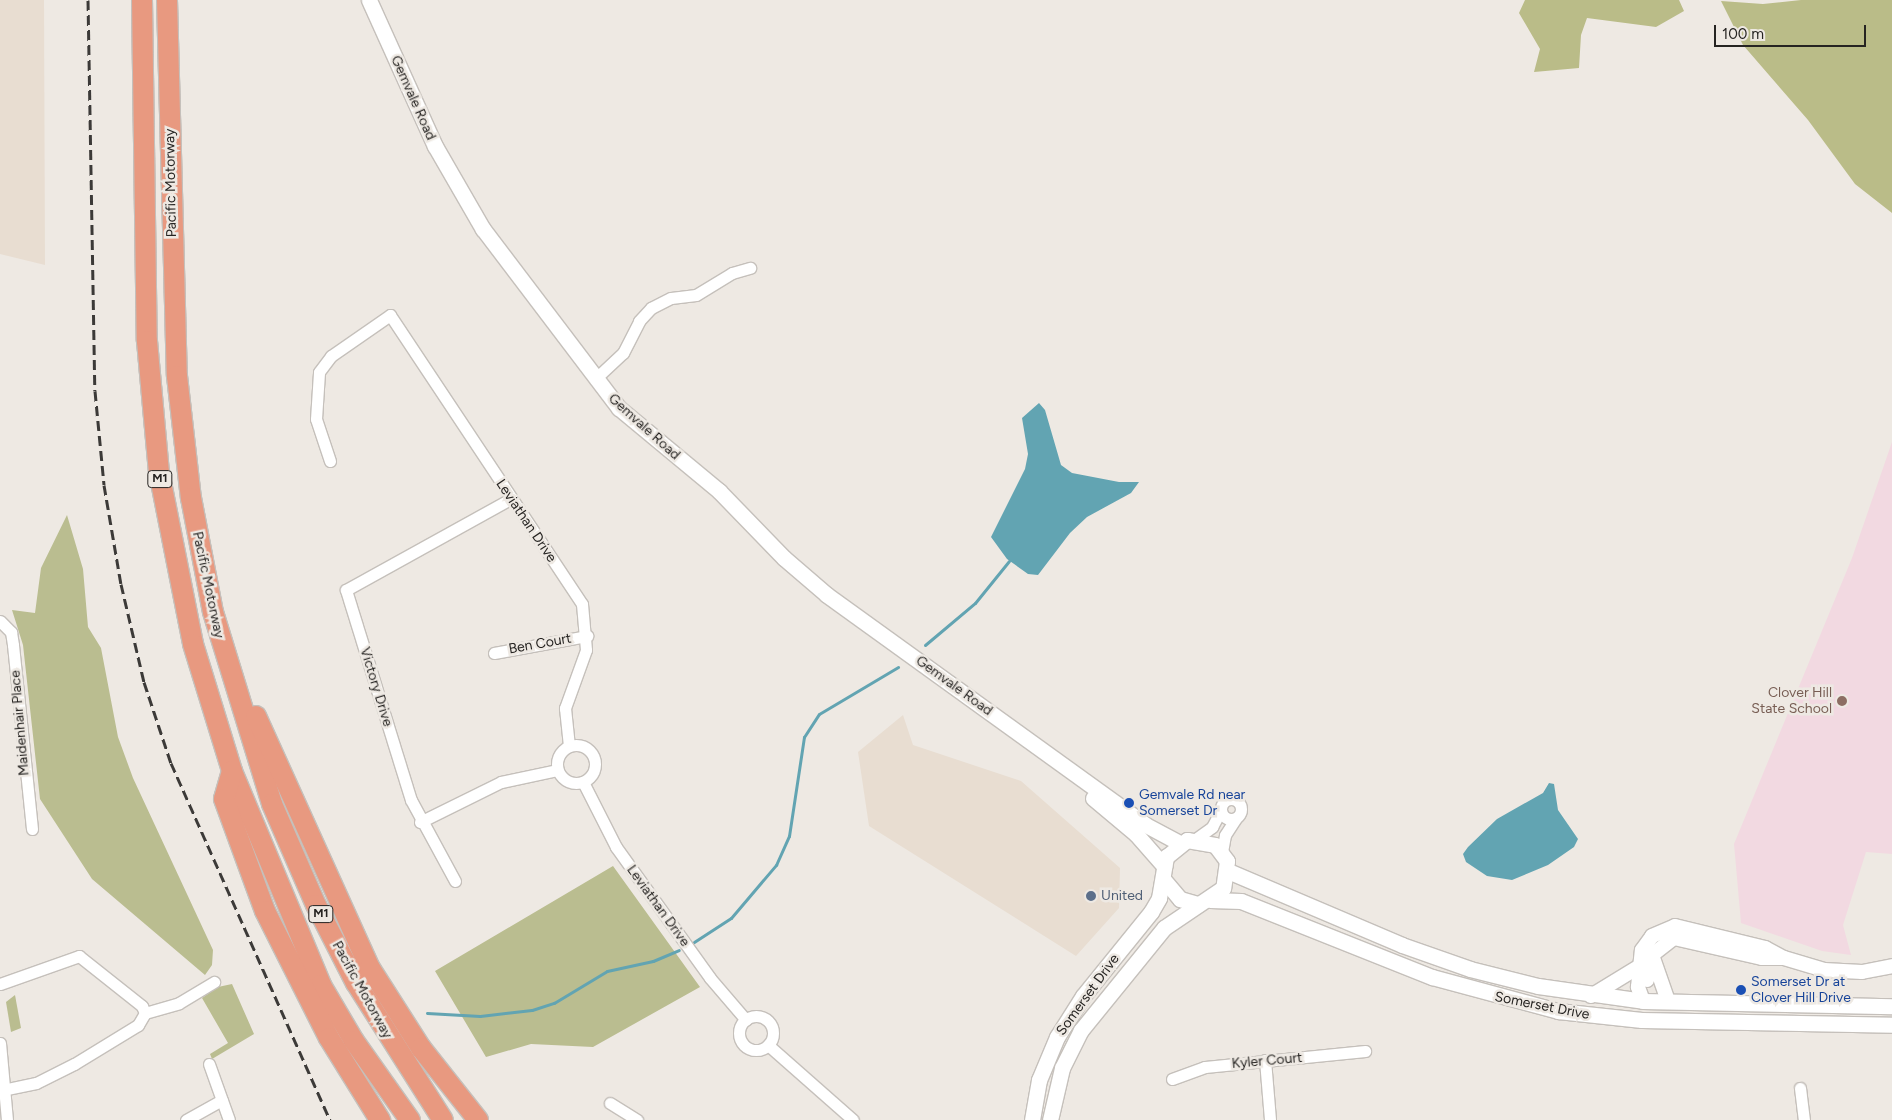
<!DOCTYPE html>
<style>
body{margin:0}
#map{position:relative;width:1892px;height:1120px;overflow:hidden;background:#eee9e3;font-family:Figtree,sans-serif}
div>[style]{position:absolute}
.built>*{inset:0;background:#e8ddd1}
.education>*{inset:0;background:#f2d9e1}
.green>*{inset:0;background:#babd90}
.forest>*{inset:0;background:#babc88}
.water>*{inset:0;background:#62a4b2}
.stream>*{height:3px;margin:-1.5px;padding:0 1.5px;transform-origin:1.5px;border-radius:1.5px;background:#62a4b2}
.roads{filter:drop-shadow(1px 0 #c5c0bb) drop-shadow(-1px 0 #c5c0bb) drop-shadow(0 1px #c5c0bb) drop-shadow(0 -1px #c5c0bb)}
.minor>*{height:11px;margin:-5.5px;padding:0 5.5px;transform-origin:5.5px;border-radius:5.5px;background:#fff}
.minor>.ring{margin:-5.5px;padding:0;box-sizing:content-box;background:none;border:11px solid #fff;border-radius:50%}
.tertiary>*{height:14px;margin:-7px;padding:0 7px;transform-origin:7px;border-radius:7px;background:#fff}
.secondary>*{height:15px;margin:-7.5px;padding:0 7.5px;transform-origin:7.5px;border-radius:7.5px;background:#fff}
.motorway>*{height:20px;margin:-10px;padding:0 10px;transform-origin:10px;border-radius:10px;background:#e89980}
.rail>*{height:3px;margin-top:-1.5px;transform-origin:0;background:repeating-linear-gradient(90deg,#3c3a38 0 10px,transparent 0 15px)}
.dots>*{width:14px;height:14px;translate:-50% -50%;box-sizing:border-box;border:2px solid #eee9e3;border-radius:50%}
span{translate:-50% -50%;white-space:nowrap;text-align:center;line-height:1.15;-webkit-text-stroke:5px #eee9e3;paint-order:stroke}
.shield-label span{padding:1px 4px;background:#eee9e3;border:1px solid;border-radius:4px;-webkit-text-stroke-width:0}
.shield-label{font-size:12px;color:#262422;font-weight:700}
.street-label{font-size:14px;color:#262422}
.education-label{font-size:14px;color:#785e54}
.right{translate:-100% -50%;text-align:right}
.transit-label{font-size:14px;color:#164399}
.left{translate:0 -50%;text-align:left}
.service-label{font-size:14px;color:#4e5e75}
.scale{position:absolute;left:1714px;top:25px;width:152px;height:22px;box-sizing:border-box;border:2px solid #262422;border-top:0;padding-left:6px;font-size:15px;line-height:18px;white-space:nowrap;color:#262422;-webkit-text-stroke:4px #eee9e3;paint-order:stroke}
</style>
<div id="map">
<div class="built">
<i style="clip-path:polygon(0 0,44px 0,45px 265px,0 254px)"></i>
<i style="clip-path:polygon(903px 715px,913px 745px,1021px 781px,1120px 868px,1119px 908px,1076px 956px,869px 826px,858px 752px)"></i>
</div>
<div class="education">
<i style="clip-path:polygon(1892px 442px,1892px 854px,1866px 852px,1843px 925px,1851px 955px,1822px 951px,1741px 923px,1734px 844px,1852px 558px)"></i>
</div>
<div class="green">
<i style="clip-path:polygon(67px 515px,83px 569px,88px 627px,101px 648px,118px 737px,133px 778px,213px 950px,212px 965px,205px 975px,92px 879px,40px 799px,23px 645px,12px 610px,35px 613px,41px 568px)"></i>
<i style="clip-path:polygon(613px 866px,700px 987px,593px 1047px,531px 1044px,486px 1057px,435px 971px)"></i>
<i style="clip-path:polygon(232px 984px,254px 1034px,212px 1059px,210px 1054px,228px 1043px,202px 998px,218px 987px)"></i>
<i style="clip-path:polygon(15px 995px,21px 1028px,11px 1032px,6px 1002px)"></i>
</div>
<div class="forest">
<i style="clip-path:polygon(1525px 0,1679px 0,1684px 11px,1656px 27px,1587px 18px,1581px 35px,1579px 68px,1534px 72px,1540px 49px,1519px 13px)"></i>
<i style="clip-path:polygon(1801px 0,1892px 0,1892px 213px,1855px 184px,1808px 120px,1743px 45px,1721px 1px,1763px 4px)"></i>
</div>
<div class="water">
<i style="clip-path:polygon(1039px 403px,1045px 410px,1061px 465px,1072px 473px,1119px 482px,1139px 482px,1131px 493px,1087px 517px,1070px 533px,1038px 575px,1028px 574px,1007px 559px,991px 537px,1025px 469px,1028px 454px,1022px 418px)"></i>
<i style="clip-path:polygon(1549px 783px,1554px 784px,1558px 810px,1578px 839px,1574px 847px,1548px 865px,1512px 880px,1487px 876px,1466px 862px,1463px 854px,1468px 847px,1497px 819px,1543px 793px)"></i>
</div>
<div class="stream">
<i style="left:925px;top:645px;width:65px;rotate:-40deg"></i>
<i style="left:975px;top:603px;width:54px;rotate:-51deg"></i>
<i style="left:694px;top:942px;width:44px;rotate:-33deg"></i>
<i style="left:731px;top:918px;width:70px;rotate:-49.7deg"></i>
<i style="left:776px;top:865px;width:32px;rotate:-66deg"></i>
<i style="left:789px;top:836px;width:100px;rotate:-81.4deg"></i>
<i style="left:804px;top:737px;width:27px;rotate:-57deg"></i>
<i style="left:819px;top:714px;width:92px;rotate:-30.7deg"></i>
<i style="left:427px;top:1013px;width:53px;rotate:3.2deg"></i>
<i style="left:480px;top:1016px;width:52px;rotate:-6.6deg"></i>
<i style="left:532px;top:1010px;width:23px;rotate:-18deg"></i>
<i style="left:554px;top:1003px;width:62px;rotate:-31.1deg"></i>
<i style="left:607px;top:971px;width:47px;rotate:-12.3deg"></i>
<i style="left:653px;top:961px;width:28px;rotate:-23deg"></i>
</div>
<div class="roads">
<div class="minor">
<i style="left:595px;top:379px;width:38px;rotate:-43deg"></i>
<i style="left:623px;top:353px;width:36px;rotate:-63deg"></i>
<i style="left:639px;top:321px;width:18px;rotate:-47deg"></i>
<i style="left:651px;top:308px;width:22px;rotate:-27deg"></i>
<i style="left:671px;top:298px;width:25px;rotate:-7deg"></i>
<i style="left:696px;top:295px;width:42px;rotate:-31.4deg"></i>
<i style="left:732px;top:273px;width:19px;rotate:-16deg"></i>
<i style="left:330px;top:461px;width:44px;rotate:-108.4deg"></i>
<i style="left:316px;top:419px;width:47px;rotate:-86.3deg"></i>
<i style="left:319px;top:372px;width:20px;rotate:-53deg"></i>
<i style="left:331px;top:356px;width:72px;rotate:-34.8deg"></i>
<i style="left:390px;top:315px;width:347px;rotate:56.4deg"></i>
<i style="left:582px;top:604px;width:46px;rotate:85deg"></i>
<i style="left:586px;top:650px;width:62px;rotate:109.9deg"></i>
<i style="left:565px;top:708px;width:38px;rotate:84deg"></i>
<i style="left:0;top:621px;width:16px;rotate:45deg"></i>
<i style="left:11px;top:632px;width:13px;rotate:81deg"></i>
<i style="left:13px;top:645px;width:185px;rotate:84.1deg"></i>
<i style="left:494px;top:653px;width:95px;rotate:-10.4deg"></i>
<i class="ring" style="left:557px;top:745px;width:27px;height:27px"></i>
<i style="left:583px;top:782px;width:73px;rotate:63.1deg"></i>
<i style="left:616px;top:847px;width:161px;rotate:54.3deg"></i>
<i style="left:710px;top:978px;width:55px;rotate:49.4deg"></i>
<i class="ring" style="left:1221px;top:799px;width:9px;height:9px"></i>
<i style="left:420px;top:822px;width:90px;rotate:-26.3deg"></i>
<i style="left:501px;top:782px;width:57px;rotate:-12.1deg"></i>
<i style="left:1197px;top:838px;width:19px;rotate:-36deg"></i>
<i style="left:1212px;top:827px;width:19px;rotate:-62deg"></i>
<i style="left:1222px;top:852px;width:17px;rotate:-80deg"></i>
<i style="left:1225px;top:835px;width:20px;rotate:-57deg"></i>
<i style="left:455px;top:881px;width:92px;rotate:-118.5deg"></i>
<i style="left:411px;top:800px;width:220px;rotate:-107.2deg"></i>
<i style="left:346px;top:590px;width:188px;rotate:-29deg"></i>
<i style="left:0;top:984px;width:84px;rotate:-19.5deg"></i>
<i style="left:79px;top:956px;width:80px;rotate:38.4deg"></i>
<i style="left:142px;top:1006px;width:8px;rotate:67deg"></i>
<i style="left:145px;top:1013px;width:14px;rotate:120deg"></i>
<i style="left:138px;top:1025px;width:75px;rotate:148.6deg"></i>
<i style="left:74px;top:1064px;width:42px;rotate:153.4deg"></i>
<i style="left:36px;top:1083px;width:30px;rotate:168deg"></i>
<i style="left:145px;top:1013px;width:35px;rotate:-16deg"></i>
<i style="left:179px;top:1003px;width:41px;rotate:-31deg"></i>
<i class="ring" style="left:739px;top:1016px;width:23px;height:23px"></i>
<i style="left:0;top:1043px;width:77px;rotate:84.8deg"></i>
<i style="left:768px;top:1045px;width:113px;rotate:41.4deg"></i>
<i style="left:1265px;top:1060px;width:60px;rotate:85.2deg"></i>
<i style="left:209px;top:1064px;width:59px;rotate:70.3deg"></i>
<i style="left:1172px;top:1079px;width:35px;rotate:-20deg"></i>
<i style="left:1205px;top:1067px;width:161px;rotate:-5.7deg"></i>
<i style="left:1800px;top:1088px;width:32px;rotate:83deg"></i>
<i style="left:610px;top:1103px;width:32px;rotate:32deg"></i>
<i style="left:186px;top:1120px;width:41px;rotate:-29.1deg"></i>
</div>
<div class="tertiary">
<i style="left:1652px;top:955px;width:49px;rotate:70.8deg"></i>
<i style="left:1647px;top:980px;width:25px;rotate:-79deg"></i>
<i style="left:1652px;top:955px;width:28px;rotate:-38deg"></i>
<i style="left:1674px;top:938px;width:90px;rotate:12.8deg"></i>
<i style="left:1762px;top:958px;width:21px"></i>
<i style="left:1591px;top:996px;width:57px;rotate:-31.5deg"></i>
<i style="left:1643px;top:1001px;width:15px;rotate:-110deg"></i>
<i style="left:1638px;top:987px;width:37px;rotate:-84deg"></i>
<i style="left:1642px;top:950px;width:17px;rotate:-54deg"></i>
<i style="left:1652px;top:936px;width:25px;rotate:-23deg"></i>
<i style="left:1675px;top:926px;width:93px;rotate:13.7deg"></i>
<i style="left:1765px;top:948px;width:21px;rotate:28deg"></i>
<i style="left:1784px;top:958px;width:42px;rotate:16.7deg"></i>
<i style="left:1824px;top:970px;width:38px;rotate:3deg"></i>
<i style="left:1862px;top:972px;width:31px;rotate:-11deg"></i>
</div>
<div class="secondary">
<i style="left:369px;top:0;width:160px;rotate:65.7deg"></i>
<i style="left:435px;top:146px;width:96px;rotate:60deg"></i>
<i style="left:483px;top:229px;width:225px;rotate:52.8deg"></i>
<i style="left:619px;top:408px;width:130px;rotate:39.7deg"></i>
<i style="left:719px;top:491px;width:93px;rotate:45.9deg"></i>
<i style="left:784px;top:558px;width:57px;rotate:40.7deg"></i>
<i style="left:827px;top:595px;width:391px;rotate:35.8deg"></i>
<i style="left:1144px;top:824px;width:40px;rotate:28deg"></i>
<i style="left:1093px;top:798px;width:56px;rotate:39.9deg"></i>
<i style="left:1136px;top:834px;width:43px;rotate:48.8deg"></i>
<i style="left:1228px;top:871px;width:189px;rotate:23deg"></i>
<i style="left:1402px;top:945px;width:72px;rotate:19.4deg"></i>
<i style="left:1470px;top:969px;width:70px;rotate:14deg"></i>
<i style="left:1538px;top:986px;width:106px;rotate:8.1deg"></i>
<i style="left:1643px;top:1001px;width:249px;rotate:1.2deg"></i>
<i style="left:1164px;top:880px;width:25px;rotate:50deg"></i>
<i style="left:1180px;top:899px;width:19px;rotate:16deg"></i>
<i style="left:1210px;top:900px;width:31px;rotate:2deg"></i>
<i style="left:1241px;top:901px;width:206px;rotate:21.7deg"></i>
<i style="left:1432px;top:977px;width:131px;rotate:15.1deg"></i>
<i style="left:1558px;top:1011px;width:84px;rotate:6.1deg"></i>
<i style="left:1642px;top:1020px;width:250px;rotate:1.1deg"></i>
<i style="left:1032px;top:1120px;width:41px;rotate:-80.1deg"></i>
<i style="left:1039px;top:1080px;width:47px;rotate:-67.3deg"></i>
<i style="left:1057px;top:1037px;width:49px;rotate:-57.6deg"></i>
<i style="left:1083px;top:996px;width:108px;rotate:-51deg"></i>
<i style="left:1151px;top:912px;width:16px;rotate:-60deg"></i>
<i style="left:1159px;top:898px;width:42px;rotate:-80.3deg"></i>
<i style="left:1166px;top:857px;width:27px;rotate:-39deg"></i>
<i style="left:1187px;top:840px;width:28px;rotate:10deg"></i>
<i style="left:1215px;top:845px;width:20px;rotate:53deg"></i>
<i style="left:1227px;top:861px;width:27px;rotate:98deg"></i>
<i style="left:1223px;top:888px;width:71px;rotate:145.9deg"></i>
<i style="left:1164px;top:928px;width:132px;rotate:129.1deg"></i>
<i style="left:1081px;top:1030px;width:42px;rotate:116.6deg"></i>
<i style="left:1062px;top:1068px;width:53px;rotate:103deg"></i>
</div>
<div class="motorway">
<i style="left:142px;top:0;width:341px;rotate:89.2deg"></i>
<i style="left:147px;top:341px;width:132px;rotate:84.8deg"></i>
<i style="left:159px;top:472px;width:175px;rotate:78.8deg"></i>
<i style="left:193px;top:644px;width:133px;rotate:72.9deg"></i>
<i style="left:232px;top:771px;width:232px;rotate:67.4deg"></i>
<i style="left:321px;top:985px;width:65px;rotate:59.5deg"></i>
<i style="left:354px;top:1041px;width:97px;rotate:54.7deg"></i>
<i style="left:167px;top:0;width:376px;rotate:88.5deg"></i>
<i style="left:177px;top:376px;width:123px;rotate:83.5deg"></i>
<i style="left:191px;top:498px;width:116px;rotate:79.1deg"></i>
<i style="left:213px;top:612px;width:201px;rotate:72.9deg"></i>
<i style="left:272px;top:804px;width:110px;rotate:66.5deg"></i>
<i style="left:316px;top:905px;width:88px;rotate:62.9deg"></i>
<i style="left:356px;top:983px;width:162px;rotate:57.6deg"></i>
<i style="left:256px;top:716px;width:277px;rotate:65.7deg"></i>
<i style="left:370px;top:968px;width:95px;rotate:57.5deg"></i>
<i style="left:421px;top:1048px;width:92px;rotate:51.6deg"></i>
<i style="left:232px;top:771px;width:29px;rotate:106deg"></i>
<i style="left:224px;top:799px;width:119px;rotate:69.9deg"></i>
<i style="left:265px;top:911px;width:142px;rotate:63.3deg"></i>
<i style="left:329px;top:1038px;width:97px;rotate:58.1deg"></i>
</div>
</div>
<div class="rail">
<i style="left:88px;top:0;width:391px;rotate:89deg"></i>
<i style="left:95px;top:391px;width:94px;rotate:84.5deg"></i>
<i style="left:104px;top:485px;width:100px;rotate:80.3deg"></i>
<i style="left:121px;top:584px;width:101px;rotate:76.8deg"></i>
<i style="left:144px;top:682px;width:85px;rotate:71.6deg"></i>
<i style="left:171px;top:763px;width:391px;rotate:66deg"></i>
</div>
<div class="dots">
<i style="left:1842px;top:701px;background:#8d6e63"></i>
<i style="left:1129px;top:803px;background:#1a4fb4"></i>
<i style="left:1091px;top:896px;background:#5c6f8a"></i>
<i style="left:1741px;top:990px;background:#1a4fb4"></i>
</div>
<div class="shield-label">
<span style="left:160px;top:479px">M1</span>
<span style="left:321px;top:914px">M1</span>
</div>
<div class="street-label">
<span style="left:413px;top:98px;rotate:66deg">Gemvale Road</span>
<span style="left:171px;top:183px;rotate:-91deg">Pacific Motorway</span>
<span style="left:644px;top:427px;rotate:42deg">Gemvale Road</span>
<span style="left:526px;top:521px;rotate:56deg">Leviathan Drive</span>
<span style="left:208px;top:585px;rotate:78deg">Pacific Motorway</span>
<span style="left:540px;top:644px;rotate:-10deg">Ben Court</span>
<span style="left:954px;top:686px;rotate:36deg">Gemvale Road</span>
<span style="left:376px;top:687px;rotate:73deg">Victory Drive</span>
<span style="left:20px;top:723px;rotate:-95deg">Maidenhair Place</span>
<span style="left:658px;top:906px;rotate:54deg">Leviathan Drive</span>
<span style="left:362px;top:990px;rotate:61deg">Pacific Motorway</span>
<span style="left:1088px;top:995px;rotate:-54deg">Somerset Drive</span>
<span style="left:1542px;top:1006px;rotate:11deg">Somerset Drive</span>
<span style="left:1267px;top:1061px;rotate:-5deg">Kyler Court</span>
</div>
<div class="education-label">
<span class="right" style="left:1832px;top:701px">Clover Hill<br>State School</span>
</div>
<div class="transit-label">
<span class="left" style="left:1139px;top:803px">Gemvale Rd near<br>Somerset Dr</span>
<span class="left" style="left:1751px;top:990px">Somerset Dr at<br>Clover Hill Drive</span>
</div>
<div class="service-label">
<span class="left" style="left:1101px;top:896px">United</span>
</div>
<div class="scale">100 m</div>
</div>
